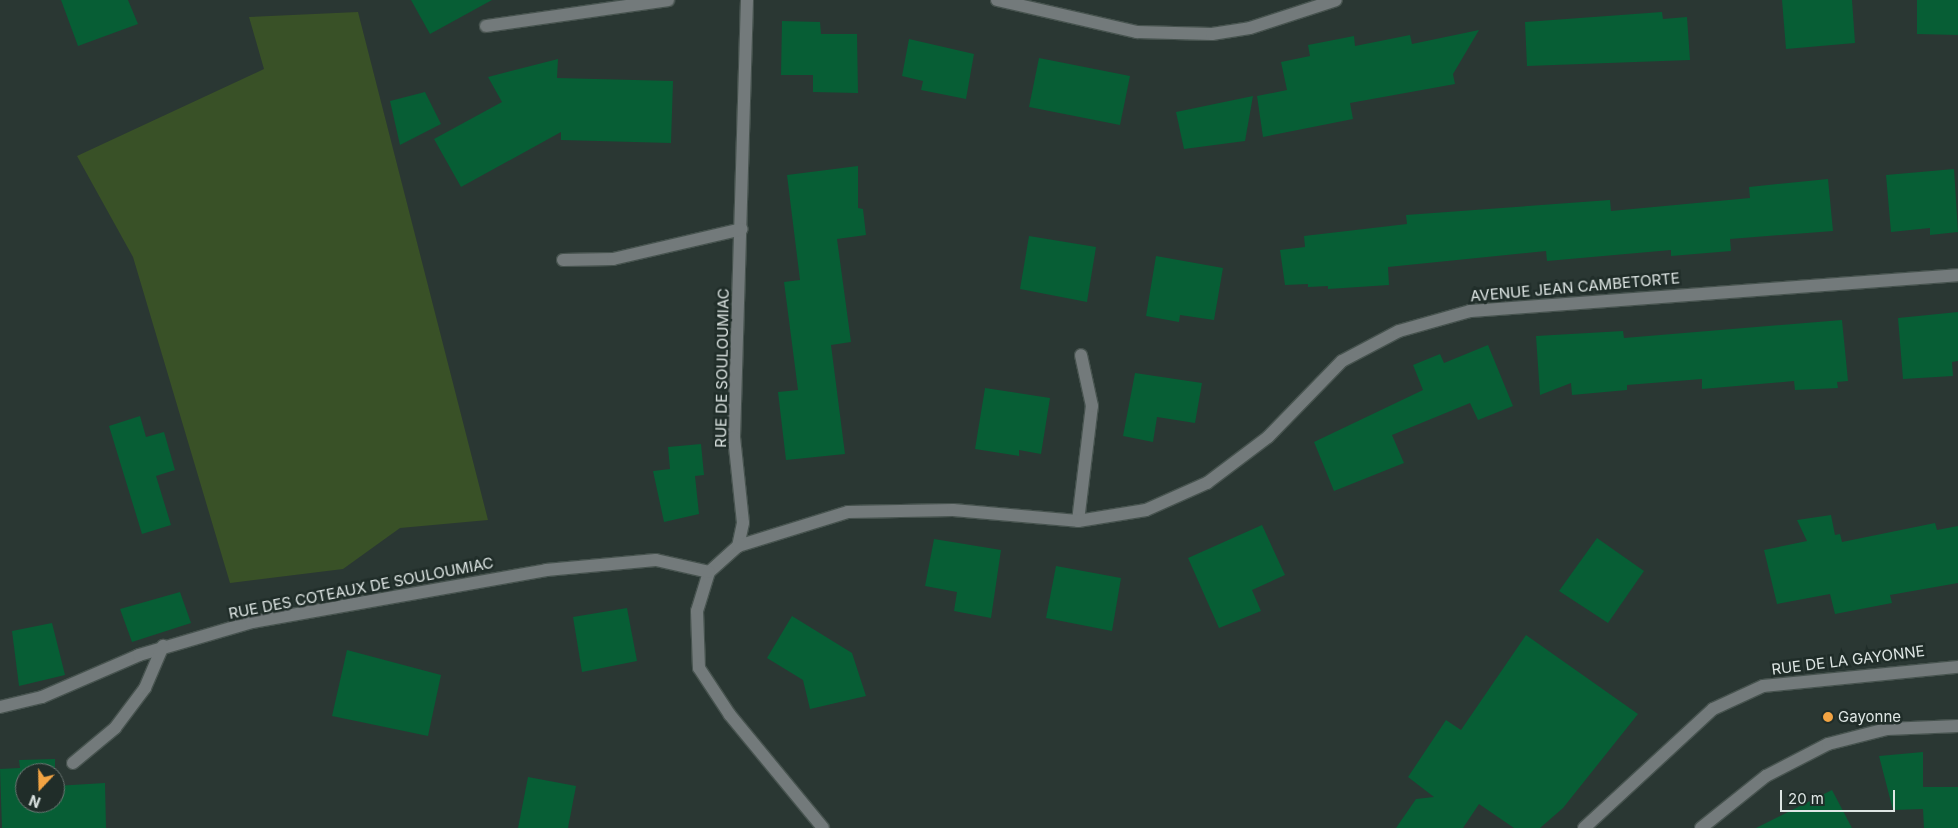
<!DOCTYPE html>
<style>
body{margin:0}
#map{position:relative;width:1958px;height:828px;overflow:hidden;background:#2a3733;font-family:Inter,sans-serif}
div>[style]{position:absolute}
.green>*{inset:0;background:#395127}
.building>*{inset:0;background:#075e35}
.roads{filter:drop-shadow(1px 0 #47534f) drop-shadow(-1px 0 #47534f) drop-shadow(0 1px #47534f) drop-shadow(0 -1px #47534f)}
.minor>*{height:12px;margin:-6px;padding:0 6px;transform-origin:6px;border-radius:6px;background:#737a7b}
.dots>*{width:14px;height:14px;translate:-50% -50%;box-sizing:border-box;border:2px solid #202d29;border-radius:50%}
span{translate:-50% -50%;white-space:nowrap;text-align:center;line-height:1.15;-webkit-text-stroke:5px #202d29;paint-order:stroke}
.street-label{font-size:15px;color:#dee6e4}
.poi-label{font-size:15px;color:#dee6e4}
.left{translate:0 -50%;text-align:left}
.north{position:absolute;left:15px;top:763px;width:50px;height:50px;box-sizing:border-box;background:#202d29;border:1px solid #6c7774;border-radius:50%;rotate:201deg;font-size:14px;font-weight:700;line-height:20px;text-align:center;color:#dee6e4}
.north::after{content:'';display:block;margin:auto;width:18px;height:22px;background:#f3a443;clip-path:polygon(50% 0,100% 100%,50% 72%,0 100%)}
.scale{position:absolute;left:1780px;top:790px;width:115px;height:22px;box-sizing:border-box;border:2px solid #dee6e4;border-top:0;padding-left:6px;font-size:15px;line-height:18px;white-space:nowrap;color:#dee6e4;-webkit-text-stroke:4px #202d29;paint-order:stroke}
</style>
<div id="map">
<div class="green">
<i style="clip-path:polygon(358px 12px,488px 520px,400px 528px,343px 569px,230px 583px,133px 257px,77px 156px,264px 69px,249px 17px)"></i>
</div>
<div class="building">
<i style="clip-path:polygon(61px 0,128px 0,138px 24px,78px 46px)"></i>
<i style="clip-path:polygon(411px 0,492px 0,430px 34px)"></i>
<i style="clip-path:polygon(1782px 0,1852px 0,1855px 43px,1786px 49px)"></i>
<i style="clip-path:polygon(1917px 0,1958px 0,1958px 35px,1917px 34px)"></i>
<i style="clip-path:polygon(1662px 12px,1663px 19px,1687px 17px,1690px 60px,1527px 66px,1525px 22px)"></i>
<i style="clip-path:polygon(782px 21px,820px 22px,821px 34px,857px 34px,858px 93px,813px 92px,813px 75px,781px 75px)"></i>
<i style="clip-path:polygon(1479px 30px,1453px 74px,1455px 84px,1350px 103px,1353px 119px,1263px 137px,1257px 96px,1287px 90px,1281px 62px,1310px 56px,1308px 45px,1354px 36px,1355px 46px,1410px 35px,1412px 44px)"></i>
<i style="clip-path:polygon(909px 39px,974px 54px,966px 99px,921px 90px,923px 81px,902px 76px)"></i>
<i style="clip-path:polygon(1039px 58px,1130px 76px,1120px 125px,1029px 107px)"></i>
<i style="clip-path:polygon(558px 59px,557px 78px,673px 81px,671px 143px,561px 140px,561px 132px,461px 187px,434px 139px,502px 102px,488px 77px)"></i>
<i style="clip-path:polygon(425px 92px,441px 124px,400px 145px,390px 101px)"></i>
<i style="clip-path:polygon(1253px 96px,1245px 141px,1184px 149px,1176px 112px)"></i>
<i style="clip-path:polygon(858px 166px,858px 208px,863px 209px,866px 235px,837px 239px,851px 342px,831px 345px,845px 454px,786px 460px,778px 392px,798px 390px,784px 282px,800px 280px,787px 175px)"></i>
<i style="clip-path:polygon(1954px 169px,1958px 232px,1930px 235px,1930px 228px,1891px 232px,1886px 175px)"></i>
<i style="clip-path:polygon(1828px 179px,1833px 231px,1730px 239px,1731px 251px,1671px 256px,1671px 250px,1547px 261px,1546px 251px,1388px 267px,1389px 285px,1328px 289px,1328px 286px,1308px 287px,1308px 284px,1285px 285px,1280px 250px,1305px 247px,1304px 236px,1407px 224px,1406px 215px,1610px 200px,1611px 211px,1750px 198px,1749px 187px)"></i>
<i style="clip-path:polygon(1029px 236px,1096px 247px,1087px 302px,1020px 289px)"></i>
<i style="clip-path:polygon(1156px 256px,1223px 268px,1214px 320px,1180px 315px,1179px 322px,1146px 316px)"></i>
<i style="clip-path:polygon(1958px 312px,1958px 361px,1952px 362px,1953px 376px,1903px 379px,1898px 318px)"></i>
<i style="clip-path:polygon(1842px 320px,1848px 381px,1837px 382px,1838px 388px,1795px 390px,1794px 381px,1702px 389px,1702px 379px,1627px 385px,1627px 390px,1572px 395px,1571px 383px,1540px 395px,1536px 336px,1623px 331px,1624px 338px)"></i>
<i style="clip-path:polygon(1488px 345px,1513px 406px,1478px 420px,1470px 403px,1392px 435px,1404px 463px,1334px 491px,1314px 442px,1423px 390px,1413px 365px,1440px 354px,1444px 363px)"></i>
<i style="clip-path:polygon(1135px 373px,1202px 383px,1195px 423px,1157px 417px,1153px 442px,1123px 436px)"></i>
<i style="clip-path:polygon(985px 388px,1050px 398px,1041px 454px,1019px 450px,1019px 456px,975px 449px)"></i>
<i style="clip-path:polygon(140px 416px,146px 437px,164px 432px,175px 470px,156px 476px,171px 525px,142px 534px,109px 426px)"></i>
<i style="clip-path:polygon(701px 444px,704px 475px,695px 476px,699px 514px,664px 522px,653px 471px,670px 469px,668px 447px)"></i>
<i style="clip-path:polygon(1831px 515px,1835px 535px,1840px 534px,1842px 542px,1935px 523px,1937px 530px,1958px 526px,1958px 583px,1890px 595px,1892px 603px,1835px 614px,1830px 594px,1777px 604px,1764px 550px,1807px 541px,1797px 520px)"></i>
<i style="clip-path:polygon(1262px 525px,1285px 575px,1252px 590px,1261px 611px,1219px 628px,1188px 558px)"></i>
<i style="clip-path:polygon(1597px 538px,1644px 571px,1608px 623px,1559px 591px)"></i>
<i style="clip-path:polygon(934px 539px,1001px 550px,991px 618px,954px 611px,957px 592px,925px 586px)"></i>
<i style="clip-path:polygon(1056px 566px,1121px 578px,1112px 631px,1046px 618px)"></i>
<i style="clip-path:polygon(180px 592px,191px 623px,132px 642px,120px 609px)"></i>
<i style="clip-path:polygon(627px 608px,637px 661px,582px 672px,573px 617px)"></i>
<i style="clip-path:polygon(792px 616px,852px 653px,866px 696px,810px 709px,803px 680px,767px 658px)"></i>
<i style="clip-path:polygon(52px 623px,65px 675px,19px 686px,12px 631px)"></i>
<i style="clip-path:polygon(1526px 635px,1638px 714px,1563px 808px,1540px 828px,1514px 828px,1479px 804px,1463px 828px,1396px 828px,1416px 799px,1434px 797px,1408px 777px,1446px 720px,1461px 730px)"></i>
<i style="clip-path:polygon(347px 650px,441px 675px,428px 736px,332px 716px)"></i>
<i style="clip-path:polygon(1923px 752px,1923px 787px,1958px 787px,1958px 828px,1924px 828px,1923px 809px,1893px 810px,1879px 756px)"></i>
<i style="clip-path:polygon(evenodd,55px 759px,55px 786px,105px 783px,106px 828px,2px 828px,0 769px,20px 768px,19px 760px,55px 759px,25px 773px,55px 773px,55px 803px,25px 803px,25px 773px)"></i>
<i style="clip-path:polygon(528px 777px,576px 786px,568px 828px,518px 828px)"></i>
<i style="clip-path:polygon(1832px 790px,1852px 828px,1756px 828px)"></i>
</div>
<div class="roads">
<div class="minor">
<i style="left:747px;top:0;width:437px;rotate:91.7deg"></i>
<i style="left:734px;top:437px;width:86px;rotate:84deg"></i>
<i style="left:743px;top:523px;width:24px;rotate:102deg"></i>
<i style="left:738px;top:546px;width:39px;rotate:138deg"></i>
<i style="left:709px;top:572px;width:41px;rotate:107.1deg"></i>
<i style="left:697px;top:611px;width:57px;rotate:88deg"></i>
<i style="left:699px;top:668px;width:56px;rotate:56.6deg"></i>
<i style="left:730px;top:715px;width:146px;rotate:50.5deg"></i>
<i style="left:997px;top:0;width:144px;rotate:12.9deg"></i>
<i style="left:1137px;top:32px;width:75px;rotate:1.5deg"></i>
<i style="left:1212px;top:34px;width:38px;rotate:-9deg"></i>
<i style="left:1250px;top:28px;width:90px;rotate:-18deg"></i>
<i style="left:486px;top:26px;width:184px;rotate:-8.1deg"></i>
<i style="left:563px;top:260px;width:50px;rotate:-1.1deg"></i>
<i style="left:613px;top:259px;width:132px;rotate:-13.1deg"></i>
<i style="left:1078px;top:521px;width:116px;rotate:-83.1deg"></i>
<i style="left:1092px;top:406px;width:52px;rotate:-102.2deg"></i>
<i style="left:738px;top:546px;width:115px;rotate:-17.2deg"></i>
<i style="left:848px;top:512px;width:105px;rotate:-1.1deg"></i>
<i style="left:953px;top:510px;width:125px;rotate:5deg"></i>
<i style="left:1078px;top:521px;width:69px;rotate:-9.2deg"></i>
<i style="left:1146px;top:510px;width:67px;rotate:-23.9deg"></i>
<i style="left:1207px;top:483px;width:76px;rotate:-37deg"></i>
<i style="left:1268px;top:437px;width:106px;rotate:-45.8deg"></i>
<i style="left:1342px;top:361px;width:64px;rotate:-27.8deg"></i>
<i style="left:1399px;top:331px;width:74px;rotate:-15.7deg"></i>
<i style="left:1470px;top:311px;width:489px;rotate:-4.2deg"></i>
<i style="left:0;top:707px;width:43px;rotate:-13.4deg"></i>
<i style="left:42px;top:697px;width:106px;rotate:-23.4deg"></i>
<i style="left:139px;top:655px;width:118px;rotate:-16.3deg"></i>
<i style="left:252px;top:622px;width:299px;rotate:-10deg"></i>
<i style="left:546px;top:570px;width:110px;rotate:-5.2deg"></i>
<i style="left:656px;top:560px;width:54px;rotate:12.8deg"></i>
<i style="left:73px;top:763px;width:55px;rotate:-39.8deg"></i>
<i style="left:115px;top:728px;width:50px;rotate:-53.1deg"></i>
<i style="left:145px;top:688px;width:46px;rotate:-66.8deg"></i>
<i style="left:1584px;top:828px;width:176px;rotate:-42.7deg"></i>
<i style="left:1713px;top:709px;width:55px;rotate:-24.7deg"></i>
<i style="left:1763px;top:686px;width:196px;rotate:-5.6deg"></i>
<i style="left:1701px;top:828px;width:83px;rotate:-38.7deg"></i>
<i style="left:1766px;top:776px;width:70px;rotate:-27.3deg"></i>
<i style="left:1828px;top:744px;width:61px;rotate:-14.3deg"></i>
<i style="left:1887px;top:729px;width:71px;rotate:-2.4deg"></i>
</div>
</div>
<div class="dots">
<i style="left:1828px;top:717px;background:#f3a443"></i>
</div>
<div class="street-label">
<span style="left:1575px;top:287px;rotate:-5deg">AVENUE JEAN CAMBETORTE</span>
<span style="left:722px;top:368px;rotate:-89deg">RUE DE SOULOUMIAC</span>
<span style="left:361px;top:588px;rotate:-11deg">RUE DES COTEAUX DE SOULOUMIAC</span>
<span style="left:1848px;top:660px;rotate:-7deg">RUE DE LA GAYONNE</span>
</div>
<div class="poi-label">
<span class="left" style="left:1838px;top:717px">Gayonne</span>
</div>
<div class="north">N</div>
<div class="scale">20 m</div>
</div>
